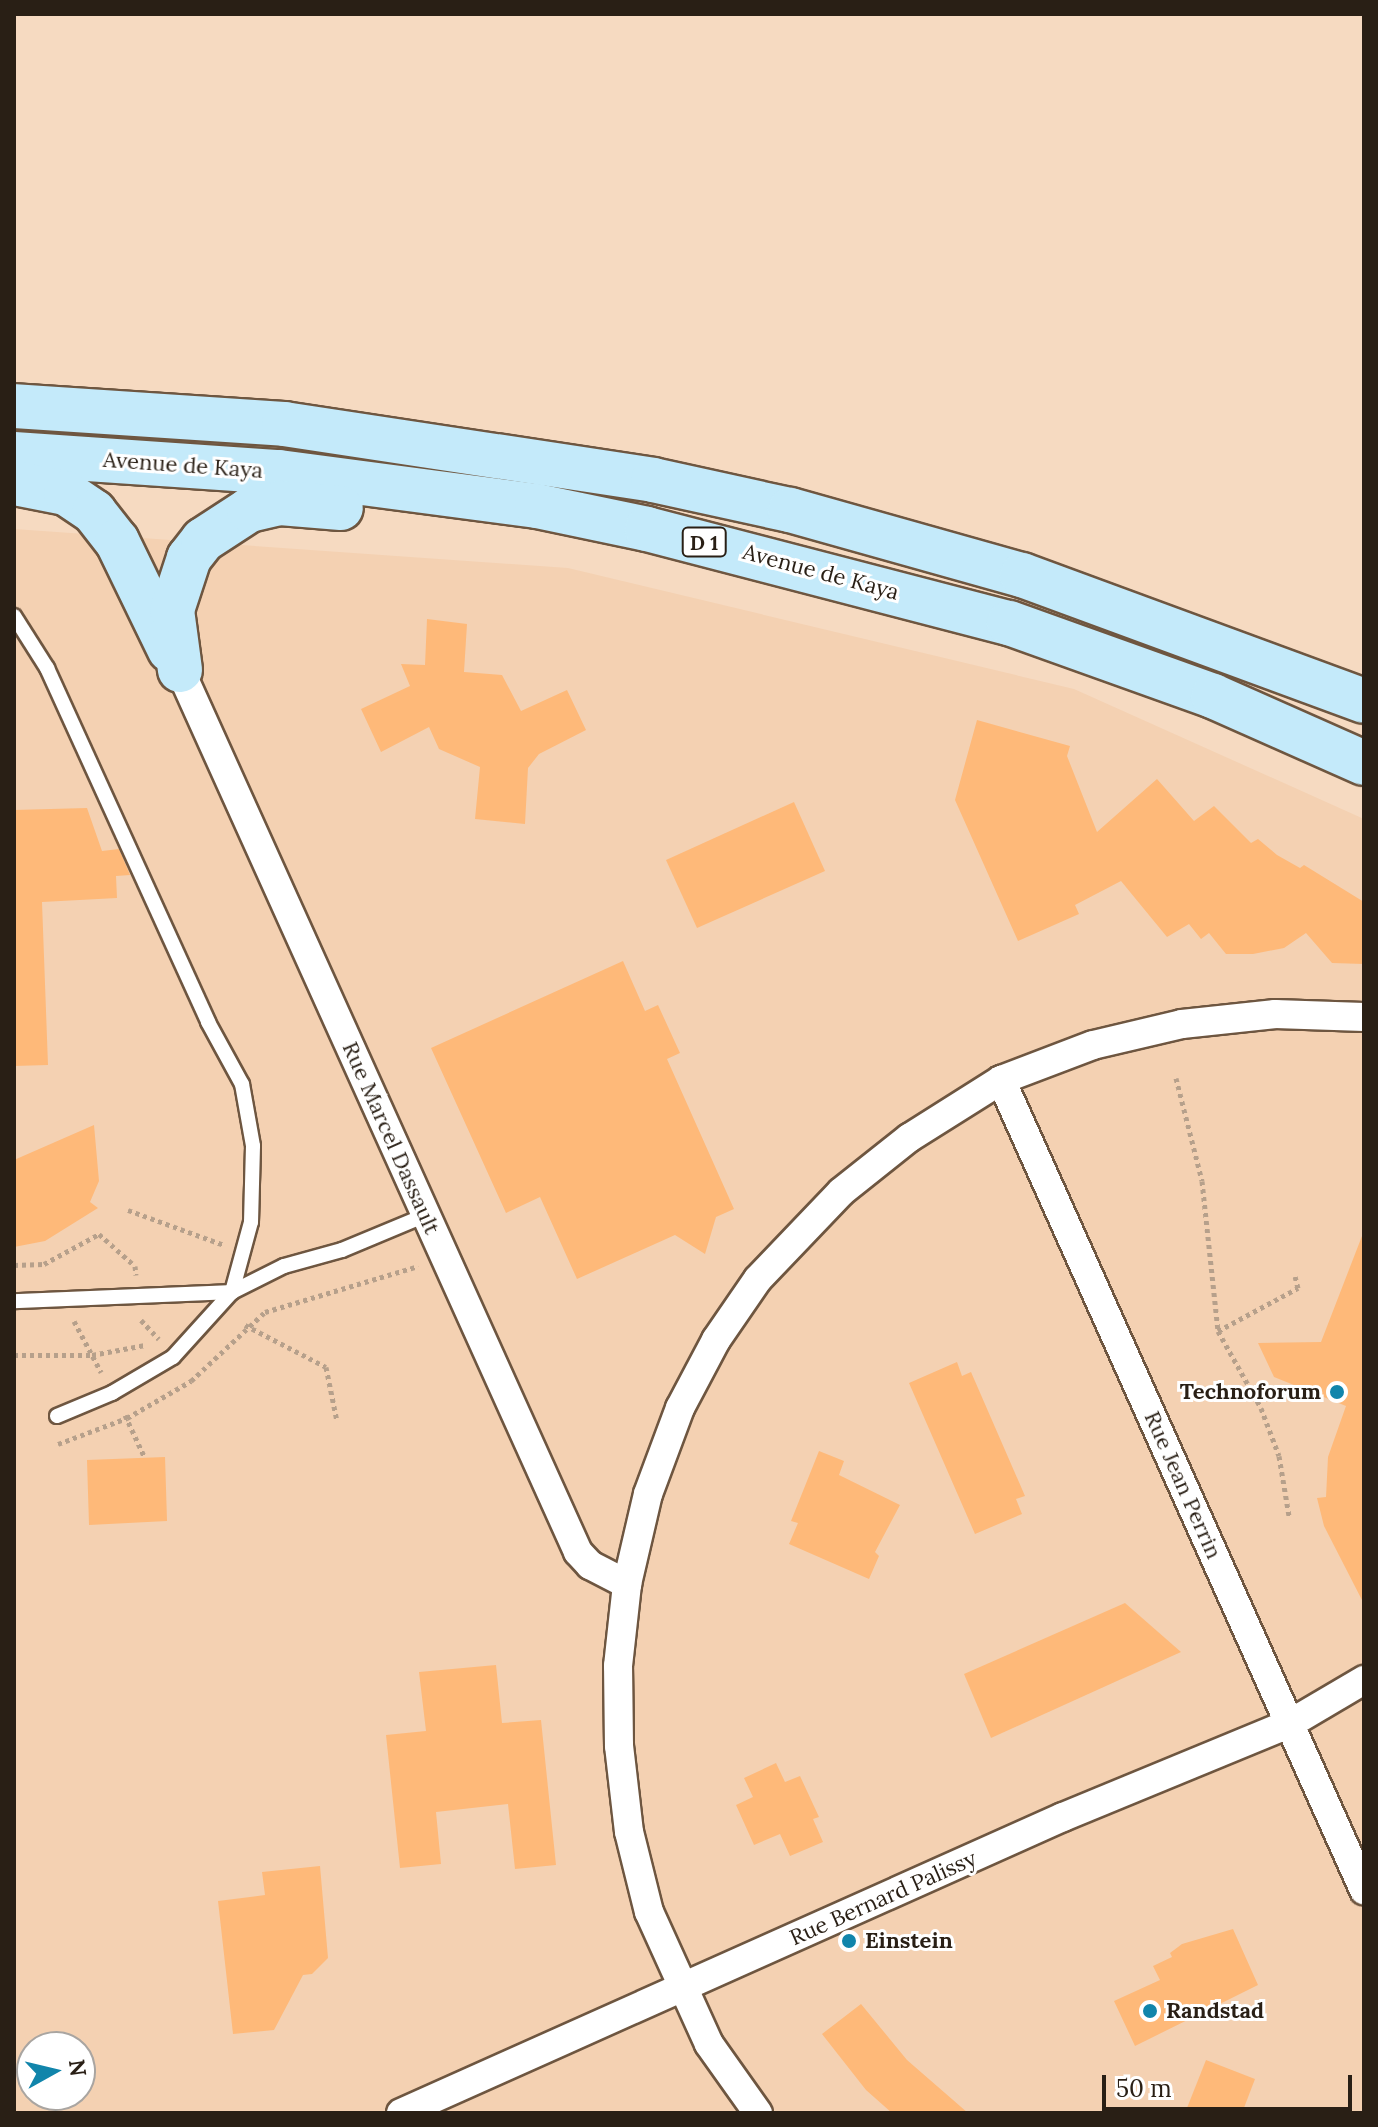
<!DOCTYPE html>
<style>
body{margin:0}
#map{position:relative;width:1378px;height:2127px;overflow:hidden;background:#f6dac1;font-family:Lora,serif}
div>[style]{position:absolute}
.built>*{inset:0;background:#f4d1b2}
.building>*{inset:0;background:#feb979}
.path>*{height:5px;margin-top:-2.5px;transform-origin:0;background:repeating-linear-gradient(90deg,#b6a08b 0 4px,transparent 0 8px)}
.roads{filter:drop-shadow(2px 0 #6e5640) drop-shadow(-2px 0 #6e5640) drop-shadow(0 2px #6e5640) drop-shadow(0 -2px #6e5640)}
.lane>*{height:14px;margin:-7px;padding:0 7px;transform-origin:7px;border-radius:7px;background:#fff}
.street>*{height:28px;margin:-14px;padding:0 14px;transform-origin:14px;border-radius:14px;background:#fff}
.primary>*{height:44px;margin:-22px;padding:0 22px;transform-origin:22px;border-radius:22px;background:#c4eafa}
.dots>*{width:22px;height:22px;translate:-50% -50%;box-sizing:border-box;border:4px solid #fff;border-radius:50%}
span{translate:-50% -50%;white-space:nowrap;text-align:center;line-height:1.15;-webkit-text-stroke:6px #fff;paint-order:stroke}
.shield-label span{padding:2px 6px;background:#fff;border:2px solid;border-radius:6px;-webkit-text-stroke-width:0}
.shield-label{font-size:20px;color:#291f15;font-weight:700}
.street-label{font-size:22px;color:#291f15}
.poi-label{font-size:22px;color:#291f15;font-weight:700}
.right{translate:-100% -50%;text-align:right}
.left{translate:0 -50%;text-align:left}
.frame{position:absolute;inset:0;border:16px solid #291f15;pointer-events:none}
.north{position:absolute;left:16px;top:2031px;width:80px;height:80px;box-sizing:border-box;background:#fff;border:2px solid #a9a5a1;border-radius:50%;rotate:82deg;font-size:22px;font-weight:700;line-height:32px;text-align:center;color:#291f15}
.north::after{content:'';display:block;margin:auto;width:28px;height:36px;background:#1185ab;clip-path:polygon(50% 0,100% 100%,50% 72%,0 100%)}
.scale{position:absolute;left:1102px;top:2075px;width:250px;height:36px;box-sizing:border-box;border:4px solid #291f15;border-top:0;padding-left:10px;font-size:24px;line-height:28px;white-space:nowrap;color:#291f15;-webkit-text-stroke:6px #fff;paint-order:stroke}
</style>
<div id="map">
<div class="built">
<i style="clip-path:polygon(evenodd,14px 529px,568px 568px,1074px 689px,1364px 819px,1364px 2113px,14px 2113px,14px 529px,32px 2047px,80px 2047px,80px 2095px,32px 2095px,32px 2047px)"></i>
</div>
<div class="building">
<i style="clip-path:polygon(427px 619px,467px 624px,464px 672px,502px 675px,521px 711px,567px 690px,586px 730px,539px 754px,528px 768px,525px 824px,475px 819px,480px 767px,439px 749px,429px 727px,381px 752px,361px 709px,410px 686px,401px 664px,425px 665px)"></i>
<i style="clip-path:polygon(977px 720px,1070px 746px,1067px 756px,1097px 832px,1157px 779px,1194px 821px,1214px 806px,1251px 843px,1258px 839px,1277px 855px,1300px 868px,1304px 865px,1364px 902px,1364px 964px,1332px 963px,1306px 933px,1284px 948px,1253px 954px,1226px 954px,1209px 933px,1201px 939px,1189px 924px,1167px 937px,1121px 881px,1075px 905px,1079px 914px,1018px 941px,955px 800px)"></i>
<i style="clip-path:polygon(794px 802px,825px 871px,697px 928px,666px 860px)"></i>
<i style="clip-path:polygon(87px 808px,102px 851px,119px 849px,130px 875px,116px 876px,117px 898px,42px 902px,48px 1065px,14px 1066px,14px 810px)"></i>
<i style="clip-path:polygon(623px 961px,645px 1011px,658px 1005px,680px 1053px,667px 1059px,734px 1209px,716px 1217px,705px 1254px,675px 1235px,577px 1279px,540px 1197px,506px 1213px,431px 1048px)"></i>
<i style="clip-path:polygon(94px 1125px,99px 1181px,90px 1202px,98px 1208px,45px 1241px,14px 1247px,14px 1160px)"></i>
<i style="clip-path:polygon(1362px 1236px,1364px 1237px,1364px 1604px,1324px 1526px,1317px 1498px,1326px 1497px,1328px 1457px,1346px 1406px,1274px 1377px,1258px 1343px,1321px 1342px)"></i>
<i style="clip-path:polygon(957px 1362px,962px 1376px,971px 1372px,1025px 1496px,1016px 1499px,1022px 1514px,975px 1534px,909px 1383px)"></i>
<i style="clip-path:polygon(819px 1451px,844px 1461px,839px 1475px,900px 1505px,875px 1552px,879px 1556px,869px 1579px,789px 1544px,798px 1523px,791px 1521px)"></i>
<i style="clip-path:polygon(165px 1457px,167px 1521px,89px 1525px,87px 1460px)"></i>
<i style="clip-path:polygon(1125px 1603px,1181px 1652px,991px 1738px,964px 1674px)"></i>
<i style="clip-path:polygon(496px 1665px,502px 1723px,541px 1720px,556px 1865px,515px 1869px,508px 1804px,436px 1812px,441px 1864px,400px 1868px,386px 1735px,426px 1731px,419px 1672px)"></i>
<i style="clip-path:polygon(776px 1763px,785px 1782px,800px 1776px,819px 1817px,813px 1819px,823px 1842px,790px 1856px,780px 1834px,754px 1845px,736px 1805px,753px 1797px,744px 1778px)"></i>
<i style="clip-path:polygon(320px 1866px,328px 1958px,312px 1974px,303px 1975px,274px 2030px,233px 2034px,218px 1901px,265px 1895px,262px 1872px)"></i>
<i style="clip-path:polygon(1233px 1929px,1258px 1985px,1135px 2046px,1114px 2001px,1160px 1980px,1153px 1966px,1172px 1957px,1170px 1953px,1182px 1944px)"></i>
<i style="clip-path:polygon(861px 2004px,907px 2060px,968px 2113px,892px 2113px,866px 2090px,822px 2034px)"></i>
<i style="clip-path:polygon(1206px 2060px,1255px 2079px,1242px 2113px,1185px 2113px)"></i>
</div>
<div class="path">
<i style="left:1176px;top:1078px;width:106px;rotate:75.8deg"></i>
<i style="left:1202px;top:1181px;width:151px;rotate:83.9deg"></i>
<i style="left:1218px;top:1331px;width:88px;rotate:60.8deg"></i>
<i style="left:1261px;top:1408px;width:51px;rotate:69.4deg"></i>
<i style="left:1279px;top:1456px;width:61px;rotate:80.5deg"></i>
<i style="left:128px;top:1210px;width:102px;rotate:20deg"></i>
<i style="left:14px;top:1265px;width:30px;rotate:-2deg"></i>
<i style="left:44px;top:1264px;width:63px;rotate:-28.6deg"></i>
<i style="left:99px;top:1234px;width:48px;rotate:41.6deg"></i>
<i style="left:135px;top:1266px;width:9px;rotate:84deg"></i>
<i style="left:141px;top:1320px;width:26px;rotate:47deg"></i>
<i style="left:74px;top:1321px;width:58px;rotate:62.1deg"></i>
<i style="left:245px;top:1325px;width:91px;rotate:27.4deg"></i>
<i style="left:326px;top:1367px;width:55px;rotate:78.5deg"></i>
<i style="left:1218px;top:1331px;width:91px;rotate:-28.3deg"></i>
<i style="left:1298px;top:1288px;width:12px;rotate:-104deg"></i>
<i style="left:14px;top:1355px;width:78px"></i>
<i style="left:92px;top:1355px;width:54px;rotate:-10.7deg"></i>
<i style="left:125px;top:1415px;width:47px;rotate:65.1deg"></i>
<i style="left:58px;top:1444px;width:74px;rotate:-20.6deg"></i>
<i style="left:127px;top:1418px;width:74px;rotate:-30deg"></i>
<i style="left:191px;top:1381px;width:101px;rotate:-43deg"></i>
<i style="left:265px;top:1312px;width:160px;rotate:-16.7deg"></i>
</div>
<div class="roads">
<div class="lane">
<i style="left:14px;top:616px;width:62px;rotate:57.6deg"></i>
<i style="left:47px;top:668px;width:389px;rotate:65.5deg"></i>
<i style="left:208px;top:1022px;width:71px;rotate:61.3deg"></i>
<i style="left:242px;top:1084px;width:63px;rotate:79.9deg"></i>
<i style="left:253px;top:1146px;width:76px;rotate:91.5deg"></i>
<i style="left:251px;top:1222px;width:73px;rotate:105.2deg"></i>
<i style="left:232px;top:1292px;width:218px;rotate:177.6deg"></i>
<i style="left:57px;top:1416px;width:60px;rotate:-22.7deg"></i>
<i style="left:112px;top:1393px;width:71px;rotate:-30.5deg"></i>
<i style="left:173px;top:1357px;width:88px;rotate:-47.8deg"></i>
<i style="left:232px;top:1292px;width:58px;rotate:-26.6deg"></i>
<i style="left:284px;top:1266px;width:60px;rotate:-15.4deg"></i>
<i style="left:342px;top:1250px;width:91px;rotate:-22.6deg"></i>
</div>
<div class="street">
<i style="left:180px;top:670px;width:968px;rotate:65.71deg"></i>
<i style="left:578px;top:1552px;width:18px;rotate:47deg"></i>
<i style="left:590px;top:1565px;width:42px;rotate:27.2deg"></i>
<i style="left:1001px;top:1080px;width:888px;rotate:65.86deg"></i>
<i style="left:401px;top:2113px;width:725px;rotate:-24.09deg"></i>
<i style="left:1063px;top:1817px;width:247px;rotate:-22.4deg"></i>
<i style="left:1291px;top:1723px;width:85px;rotate:-30.5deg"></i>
<i style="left:758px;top:2113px;width:85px;rotate:-125.4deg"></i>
<i style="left:709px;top:2044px;width:145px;rotate:-114.4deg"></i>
<i style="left:649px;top:1912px;width:82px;rotate:-104deg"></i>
<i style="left:629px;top:1832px;width:87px;rotate:-96.6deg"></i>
<i style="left:619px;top:1746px;width:80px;rotate:-90.7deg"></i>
<i style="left:618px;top:1666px;width:82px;rotate:-83.7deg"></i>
<i style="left:627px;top:1584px;width:92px;rotate:-76.9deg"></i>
<i style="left:648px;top:1494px;width:92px;rotate:-69.6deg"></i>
<i style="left:680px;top:1408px;width:77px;rotate:-62.1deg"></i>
<i style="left:716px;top:1340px;width:74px;rotate:-55.5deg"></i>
<i style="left:758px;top:1279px;width:120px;rotate:-46.3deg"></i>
<i style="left:841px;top:1192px;width:87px;rotate:-38.5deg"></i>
<i style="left:909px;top:1138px;width:109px;rotate:-32.2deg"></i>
<i style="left:1001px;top:1080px;width:98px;rotate:-20.8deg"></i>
<i style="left:1093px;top:1045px;width:91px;rotate:-13.3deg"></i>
<i style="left:1182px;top:1024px;width:94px;rotate:-6.1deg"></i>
<i style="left:1275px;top:1014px;width:89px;rotate:1.9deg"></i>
</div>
<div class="primary">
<i style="left:14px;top:406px;width:271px;rotate:3.8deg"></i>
<i style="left:284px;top:424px;width:373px;rotate:8.6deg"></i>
<i style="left:653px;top:480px;width:140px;rotate:12.4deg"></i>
<i style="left:790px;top:510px;width:241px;rotate:15.7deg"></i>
<i style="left:1022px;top:575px;width:364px;rotate:20.2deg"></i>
<i style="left:14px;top:454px;width:266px;rotate:3.9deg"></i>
<i style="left:279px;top:472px;width:260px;rotate:7.5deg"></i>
<i style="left:537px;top:506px;width:112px;rotate:11.8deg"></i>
<i style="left:647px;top:529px;width:374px;rotate:14.6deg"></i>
<i style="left:1009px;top:623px;width:217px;rotate:19.7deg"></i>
<i style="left:1213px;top:696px;width:165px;rotate:23.9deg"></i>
<i style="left:14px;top:483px;width:53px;rotate:10.9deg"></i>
<i style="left:66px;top:493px;width:34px;rotate:34deg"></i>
<i style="left:94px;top:512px;width:37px;rotate:52deg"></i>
<i style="left:117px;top:541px;width:121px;rotate:64.1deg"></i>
<i style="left:180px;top:670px;width:61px;rotate:-97.6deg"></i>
<i style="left:172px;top:610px;width:55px;rotate:-71.9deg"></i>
<i style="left:189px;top:558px;width:23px;rotate:-52deg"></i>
<i style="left:203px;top:540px;width:55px;rotate:-33.1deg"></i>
<i style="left:249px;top:510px;width:32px;rotate:-13deg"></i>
<i style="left:280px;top:503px;width:61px;rotate:4.7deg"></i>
</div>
</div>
<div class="dots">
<i style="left:1337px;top:1392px;background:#1185ab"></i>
<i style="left:849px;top:1941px;background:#1185ab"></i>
<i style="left:1150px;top:2011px;background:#1185ab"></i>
</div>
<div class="shield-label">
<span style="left:704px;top:542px">D 1</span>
</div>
<div class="street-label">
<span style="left:183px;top:465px;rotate:4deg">Avenue de Kaya</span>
<span style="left:821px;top:572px;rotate:15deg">Avenue de Kaya</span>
<span style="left:391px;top:1138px;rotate:66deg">Rue Marcel Dassault</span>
<span style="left:1183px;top:1485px;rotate:66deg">Rue Jean Perrin</span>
<span style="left:883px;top:1898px;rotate:-24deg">Rue Bernard Palissy</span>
</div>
<div class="poi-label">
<span class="right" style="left:1321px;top:1392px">Technoforum</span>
<span class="left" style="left:865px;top:1941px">Einstein</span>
<span class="left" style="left:1166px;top:2011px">Randstad</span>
</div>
<div class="frame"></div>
<div class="north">N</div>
<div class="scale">50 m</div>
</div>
